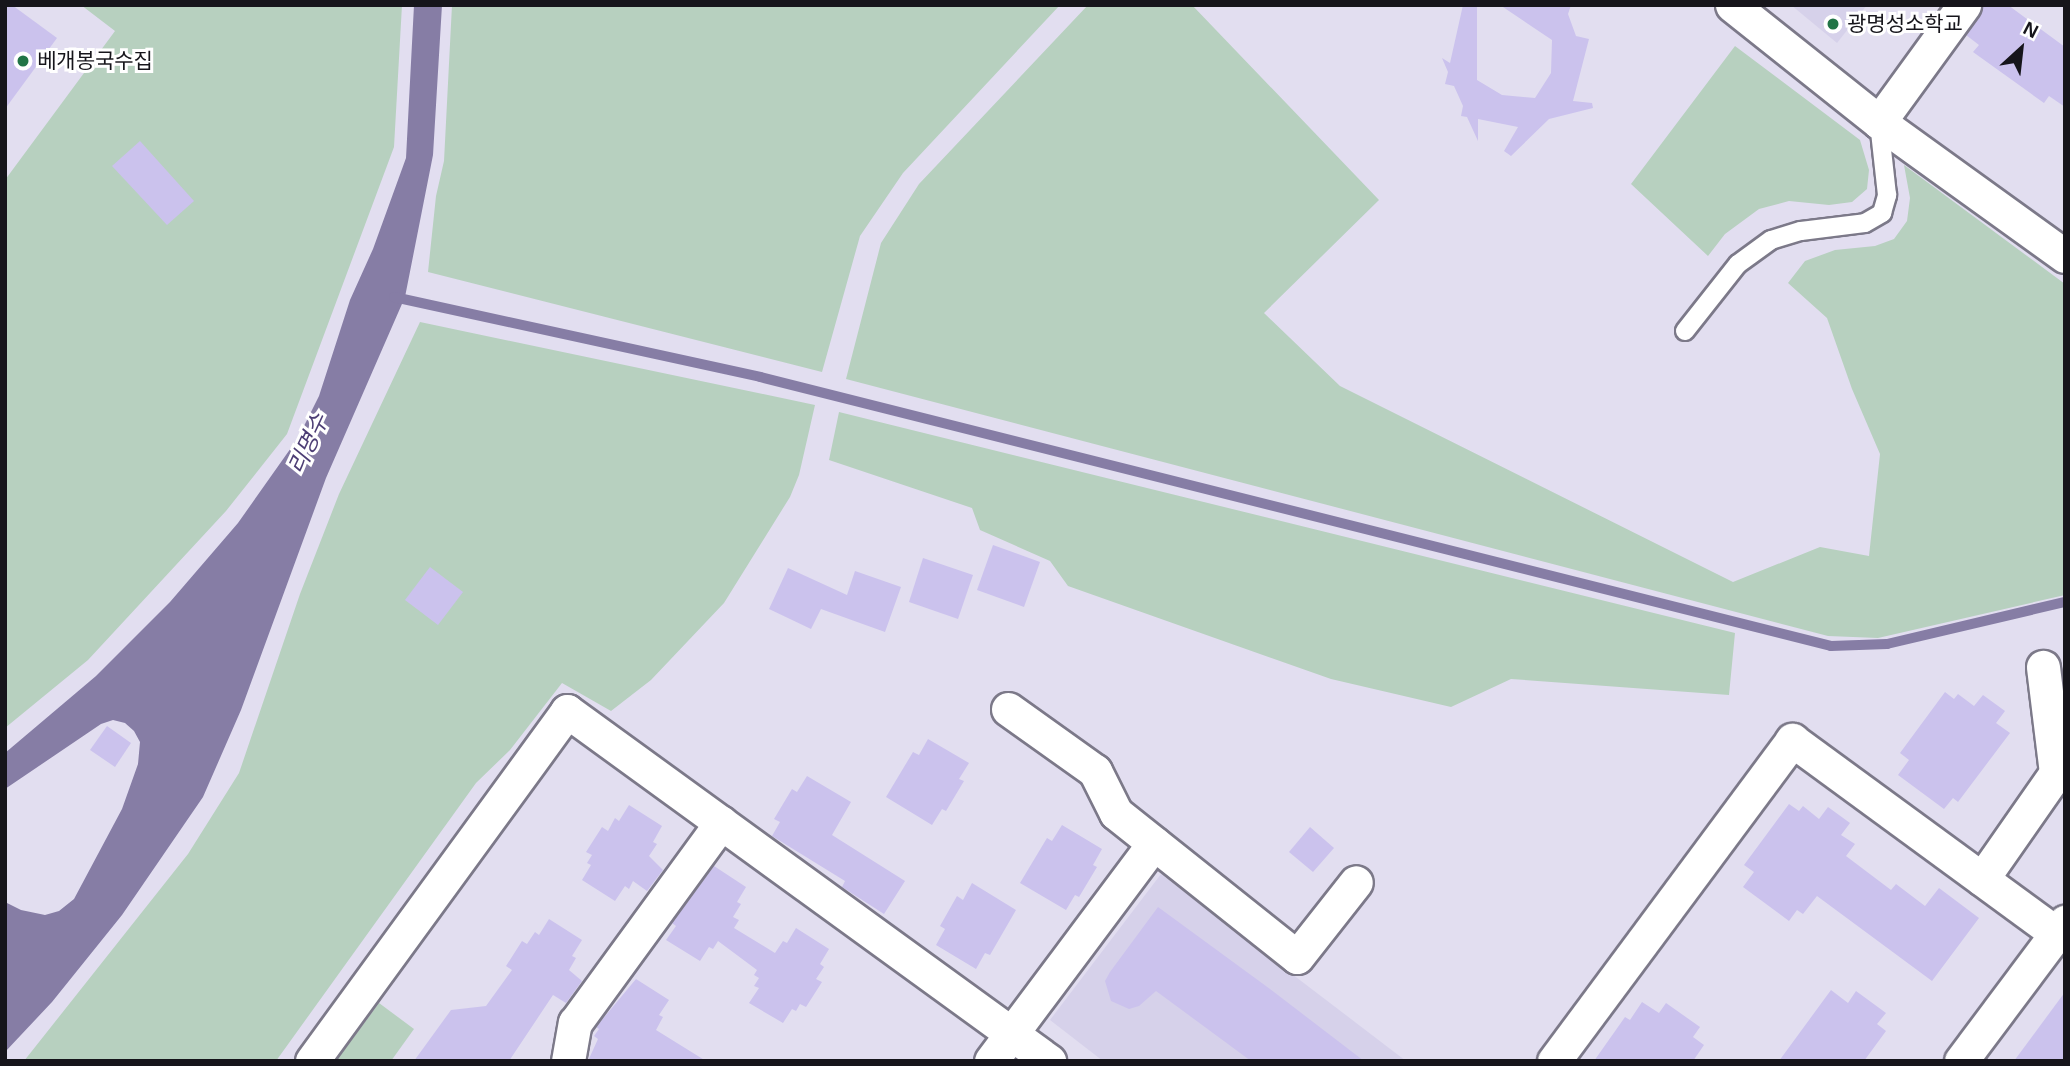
<!DOCTYPE html>
<meta charset="utf-8">
<style>
body{margin:0}
#map{position:relative;width:2070px;height:1066px;overflow:hidden;background:#e2def0;font-family:Arial,"Noto Sans KR",sans-serif}
div>[style]{position:absolute}
.built>*{inset:0;background:#d6d1ea}
.green>*{inset:0;background:#b7d0bf}
.water>*{inset:0;background:#867da5}
.stream>*{height:10px;margin:-5px;padding:0 5px;transform-origin:5px;border-radius:5px;background:#867da5}
.building>*{inset:0;background:#cbc2ed}
.roads{filter:drop-shadow(2px 0 #7c7989) drop-shadow(-2px 0 #7c7989) drop-shadow(0 2px #7c7989) drop-shadow(0 -2px #7c7989)}
.service>*{height:18px;margin:-9px;padding:0 9px;transform-origin:9px;border-radius:9px;background:#fff}
.minor>*{height:33px;margin:-16.5px;padding:0 16.5px;transform-origin:16.5px;border-radius:16.5px;background:#fff}
.dots>*{width:19px;height:19px;translate:-50% -50%;box-sizing:border-box;border:4px solid #fff;border-radius:50%}
span{translate:-50% -50%;white-space:nowrap;text-align:center;line-height:1.15;-webkit-text-stroke:6px #fff;paint-order:stroke}
.poi-label{font-size:21px;color:#16151b}
.left{translate:0 -50%;text-align:left}
.water-label{font-size:23px;color:#4d3e75;font-style:italic}
.frame{position:absolute;inset:0;border:7px solid #16151b;pointer-events:none}
.north{position:absolute;left:1986px;top:14px;width:70px;height:70px;-webkit-text-stroke:5px #fff;paint-order:stroke;rotate:27deg;font-size:19px;font-weight:700;line-height:28px;text-align:center;color:#16151b}
.north::after{content:'';display:block;margin:auto;width:24px;height:32px;background:#16151b;clip-path:polygon(50% 0,100% 100%,50% 72%,0 100%)}
</style>
<div id="map">
<div class="built">
<i style="clip-path:polygon(1791px 5px,1867px 5px,1837px 43px)"></i>
<i style="clip-path:polygon(1161px 874px,1406px 1061px,1103px 1061px,1050px 1020px)"></i>
</div>
<div class="green">
<i style="clip-path:polygon(81px 5px,402px 5px,394px 147px,287px 434px,226px 511px,88px 660px,5px 728px,5px 180px,115px 31px)"></i>
<i style="clip-path:polygon(452px 5px,1060px 5px,903px 173px,860px 236px,822px 372px,428px 272px,436px 196px,444px 161px)"></i>
<i style="clip-path:polygon(1088px 5px,1192px 5px,1379px 200px,1264px 313px,1340px 386px,1733px 582px,1820px 547px,1869px 556px,1880px 454px,1852px 389px,1827px 318px,1788px 283px,1805px 261px,1835px 250px,1875px 246px,1894px 239px,1907px 221px,1910px 198px,1904px 165px,2065px 284px,2065px 595px,1878px 638px,1828px 636px,846px 379px,881px 243px,919px 184px)"></i>
<i style="clip-path:polygon(1735px 46px,1860px 140px,1869px 170px,1867px 189px,1852px 202px,1829px 205px,1789px 201px,1759px 209px,1725px 234px,1708px 256px,1631px 184px)"></i>
<i style="clip-path:polygon(420px 322px,815px 405px,799px 475px,790px 497px,724px 603px,651px 680px,611px 711px,562px 683px,510px 750px,476px 783px,276px 1061px,24px 1061px,188px 854px,239px 773px,300px 594px,339px 494px)"></i>
<i style="clip-path:polygon(839px 412px,1735px 633px,1729px 695px,1511px 679px,1451px 707px,1331px 679px,1068px 586px,1050px 561px,980px 530px,972px 508px,829px 460px)"></i>
<i style="clip-path:polygon(379px 1003px,414px 1029px,391px 1061px,336px 1061px)"></i>
</div>
<div class="water">
<i style="clip-path:polygon(414px 5px,442px 5px,433px 155px,405px 297px,326px 478px,241px 710px,203px 797px,122px 915px,52px 1002px,5px 1052px,5px 902px,21px 910px,45px 915px,59px 911px,74px 899px,122px 809px,138px 764px,140px 742px,134px 731px,125px 723px,113px 720px,101px 724px,5px 789px,5px 753px,96px 676px,170px 602px,238px 523px,298px 438px,319px 396px,350px 300px,373px 249px,406px 158px)"></i>
</div>
<div class="stream">
<i style="left:394px;top:297px;width:375px;rotate:12.3deg"></i>
<i style="left:760px;top:377px;width:1104px;rotate:14.1deg"></i>
<i style="left:1831px;top:646px;width:56px;rotate:-2deg"></i>
<i style="left:1887px;top:644px;width:183px;rotate:-13.3deg"></i>
</div>
<div class="building">
<i style="clip-path:polygon(5px 5px,12px 5px,57px 38px,5px 109px)"></i>
<i style="clip-path:polygon(1463px 5px,1477px 5px,1477px 80px,1502px 95px,1535px 98px,1551px 73px,1552px 40px,1500px 5px,1571px 5px,1568px 14px,1576px 36px,1589px 39px,1573px 101px,1592px 103px,1593px 108px,1549px 119px,1511px 156px,1504px 151px,1518px 127px,1478px 119px,1478px 141px,1467px 117px,1461px 116px,1463px 106px,1454px 86px,1445px 84px,1448px 72px,1442px 58px,1450px 63px)"></i>
<i style="clip-path:polygon(1984px 5px,2008px 5px,2065px 47px,2065px 107px,2049px 96px,2044px 103px,1973px 52px,1979px 45px,1966px 35px)"></i>
<i style="clip-path:polygon(140px 141px,194px 201px,167px 225px,112px 166px)"></i>
<i style="clip-path:polygon(993px 545px,1040px 562px,1024px 607px,977px 590px)"></i>
<i style="clip-path:polygon(923px 558px,973px 575px,958px 619px,909px 602px)"></i>
<i style="clip-path:polygon(430px 567px,463px 592px,438px 625px,405px 600px)"></i>
<i style="clip-path:polygon(788px 568px,847px 595px,855px 571px,901px 587px,885px 632px,821px 609px,811px 629px,769px 609px)"></i>
<i style="clip-path:polygon(1945px 692px,1954px 699px,1958px 694px,1974px 706px,1983px 695px,2005px 711px,1996px 723px,2010px 733px,1958px 802px,1953px 798px,1944px 809px,1898px 775px,1909px 760px,1900px 753px)"></i>
<i style="clip-path:polygon(107px 726px,131px 743px,115px 767px,90px 750px)"></i>
<i style="clip-path:polygon(928px 739px,969px 763px,959px 779px,964px 781px,946px 811px,942px 809px,932px 825px,886px 797px,913px 752px,919px 755px)"></i>
<i style="clip-path:polygon(807px 776px,851px 802px,832px 835px,905px 881px,884px 914px,842px 887px,845px 881px,772px 836px,780px 822px,774px 819px,792px 789px,797px 792px)"></i>
<i style="clip-path:polygon(1789px 804px,1799px 811px,1803px 806px,1819px 819px,1828px 807px,1850px 823px,1841px 835px,1855px 844px,1846px 856px,1891px 890px,1896px 884px,1925px 906px,1939px 888px,1979px 918px,1932px 981px,1817px 896px,1803px 914px,1797px 910px,1789px 921px,1743px 887px,1754px 872px,1744px 865px)"></i>
<i style="clip-path:polygon(629px 805px,662px 826px,653px 842px,657px 844px,649px 856px,663px 870px,647px 891px,633px 881px,629px 889px,625px 886px,615px 901px,582px 880px,591px 865px,587px 863px,592px 855px,586px 852px,602px 827px,608px 831px,615px 818px,619px 821px)"></i>
<i style="clip-path:polygon(1062px 825px,1102px 849px,1093px 865px,1097px 867px,1079px 897px,1075px 895px,1066px 910px,1020px 883px,1047px 838px,1052px 841px)"></i>
<i style="clip-path:polygon(1310px 827px,1334px 848px,1313px 872px,1289px 852px)"></i>
<i style="clip-path:polygon(714px 866px,746px 887px,737px 902px,741px 904px,733px 917px,739px 920px,734px 928px,775px 953px,783px 941px,787px 943px,796px 928px,829px 949px,820px 964px,824px 967px,816px 979px,822px 982px,806px 1007px,800px 1004px,796px 1011px,792px 1009px,783px 1023px,749px 1003px,759px 988px,754px 986px,759px 978px,754px 975px,757px 970px,718px 941px,713px 949px,709px 947px,700px 961px,666px 940px,676px 926px,672px 923px)"></i>
<i style="clip-path:polygon(972px 883px,1016px 910px,990px 955px,985px 953px,976px 969px,936px 945px,945px 929px,940px 926px,957px 896px,963px 900px)"></i>
<i style="clip-path:polygon(1158px 907px,1270px 989px,1364px 1061px,1251px 1061px,1156px 991px,1139px 1006px,1129px 1009px,1111px 1001px,1105px 981px,1110px 972px)"></i>
<i style="clip-path:polygon(549px 919px,582px 940px,572px 956px,576px 958px,569px 970px,582px 981px,566px 1003px,553px 995px,509px 1061px,414px 1061px,451px 1010px,486px 1006px,512px 970px,506px 966px,522px 941px,527px 944px,535px 932px,539px 935px)"></i>
<i style="clip-path:polygon(636px 979px,669px 1000px,659px 1015px,663px 1017px,656px 1030px,706px 1061px,588px 1061px,598px 1039px,594px 1036px,599px 1029px,596px 1027px)"></i>
<i style="clip-path:polygon(1831px 990px,1848px 1003px,1856px 991px,1886px 1013px,1877px 1024px,1886px 1031px,1864px 1061px,1779px 1061px)"></i>
<i style="clip-path:polygon(2065px 992px,2065px 1061px,2014px 1061px)"></i>
<i style="clip-path:polygon(1642px 1002px,1659px 1013px,1666px 1003px,1700px 1027px,1693px 1037px,1704px 1045px,1693px 1061px,1594px 1061px,1625px 1017px,1630px 1020px)"></i>
</div>
<div class="roads">
<div class="service">
<i style="left:1685px;top:331px;width:85px;rotate:-51.7deg"></i>
<i style="left:1738px;top:264px;width:41px;rotate:-36deg"></i>
<i style="left:1771px;top:240px;width:31px;rotate:-17deg"></i>
<i style="left:1801px;top:231px;width:64px;rotate:-7.1deg"></i>
<i style="left:1865px;top:223px;width:20px;rotate:-30deg"></i>
<i style="left:1882px;top:213px;width:19px;rotate:-74deg"></i>
<i style="left:1887px;top:195px;width:73px;rotate:-96.3deg"></i>
</div>
<div class="minor">
<i style="left:1732px;top:5px;width:188px;rotate:38.5deg"></i>
<i style="left:1879px;top:122px;width:229px;rotate:35.8deg"></i>
<i style="left:1879px;top:122px;width:145px;rotate:-54deg"></i>
<i style="left:1008px;top:709px;width:107px;rotate:35.5deg"></i>
<i style="left:1095px;top:771px;width:47px;rotate:63.4deg"></i>
<i style="left:1116px;top:813px;width:231px;rotate:38.5deg"></i>
<i style="left:1297px;top:957px;width:95px;rotate:-51.8deg"></i>
<i style="left:1982px;top:879px;width:129px;rotate:-55.1deg"></i>
<i style="left:2056px;top:773px;width:107px;rotate:-97deg"></i>
<i style="left:312px;top:1061px;width:433px;rotate:-53.9deg"></i>
<i style="left:567px;top:711px;width:596px;rotate:35.98deg"></i>
<i style="left:568px;top:1061px;width:39px;rotate:-80deg"></i>
<i style="left:575px;top:1023px;width:248px;rotate:-53.9deg"></i>
<i style="left:991px;top:1061px;width:272px;rotate:-53.2deg"></i>
<i style="left:1554px;top:1061px;width:400px;rotate:-53.4deg"></i>
<i style="left:1792px;top:740px;width:327px;rotate:36.2deg"></i>
<i style="left:1961px;top:1061px;width:174px;rotate:-53.2deg"></i>
</div>
</div>
<div class="dots">
<i style="left:1833px;top:24px;background:#217446"></i>
<i style="left:23px;top:61px;background:#217446"></i>
</div>
<div class="poi-label">
<span class="left" style="left:1847px;top:24px">광명성소학교</span>
<span class="left" style="left:37px;top:61px">베개봉국수집</span>
</div>
<div class="water-label">
<span style="left:308px;top:444px;rotate:-65deg">리명수</span>
</div>
<div class="frame"></div>
<div class="north">N</div>
</div>
